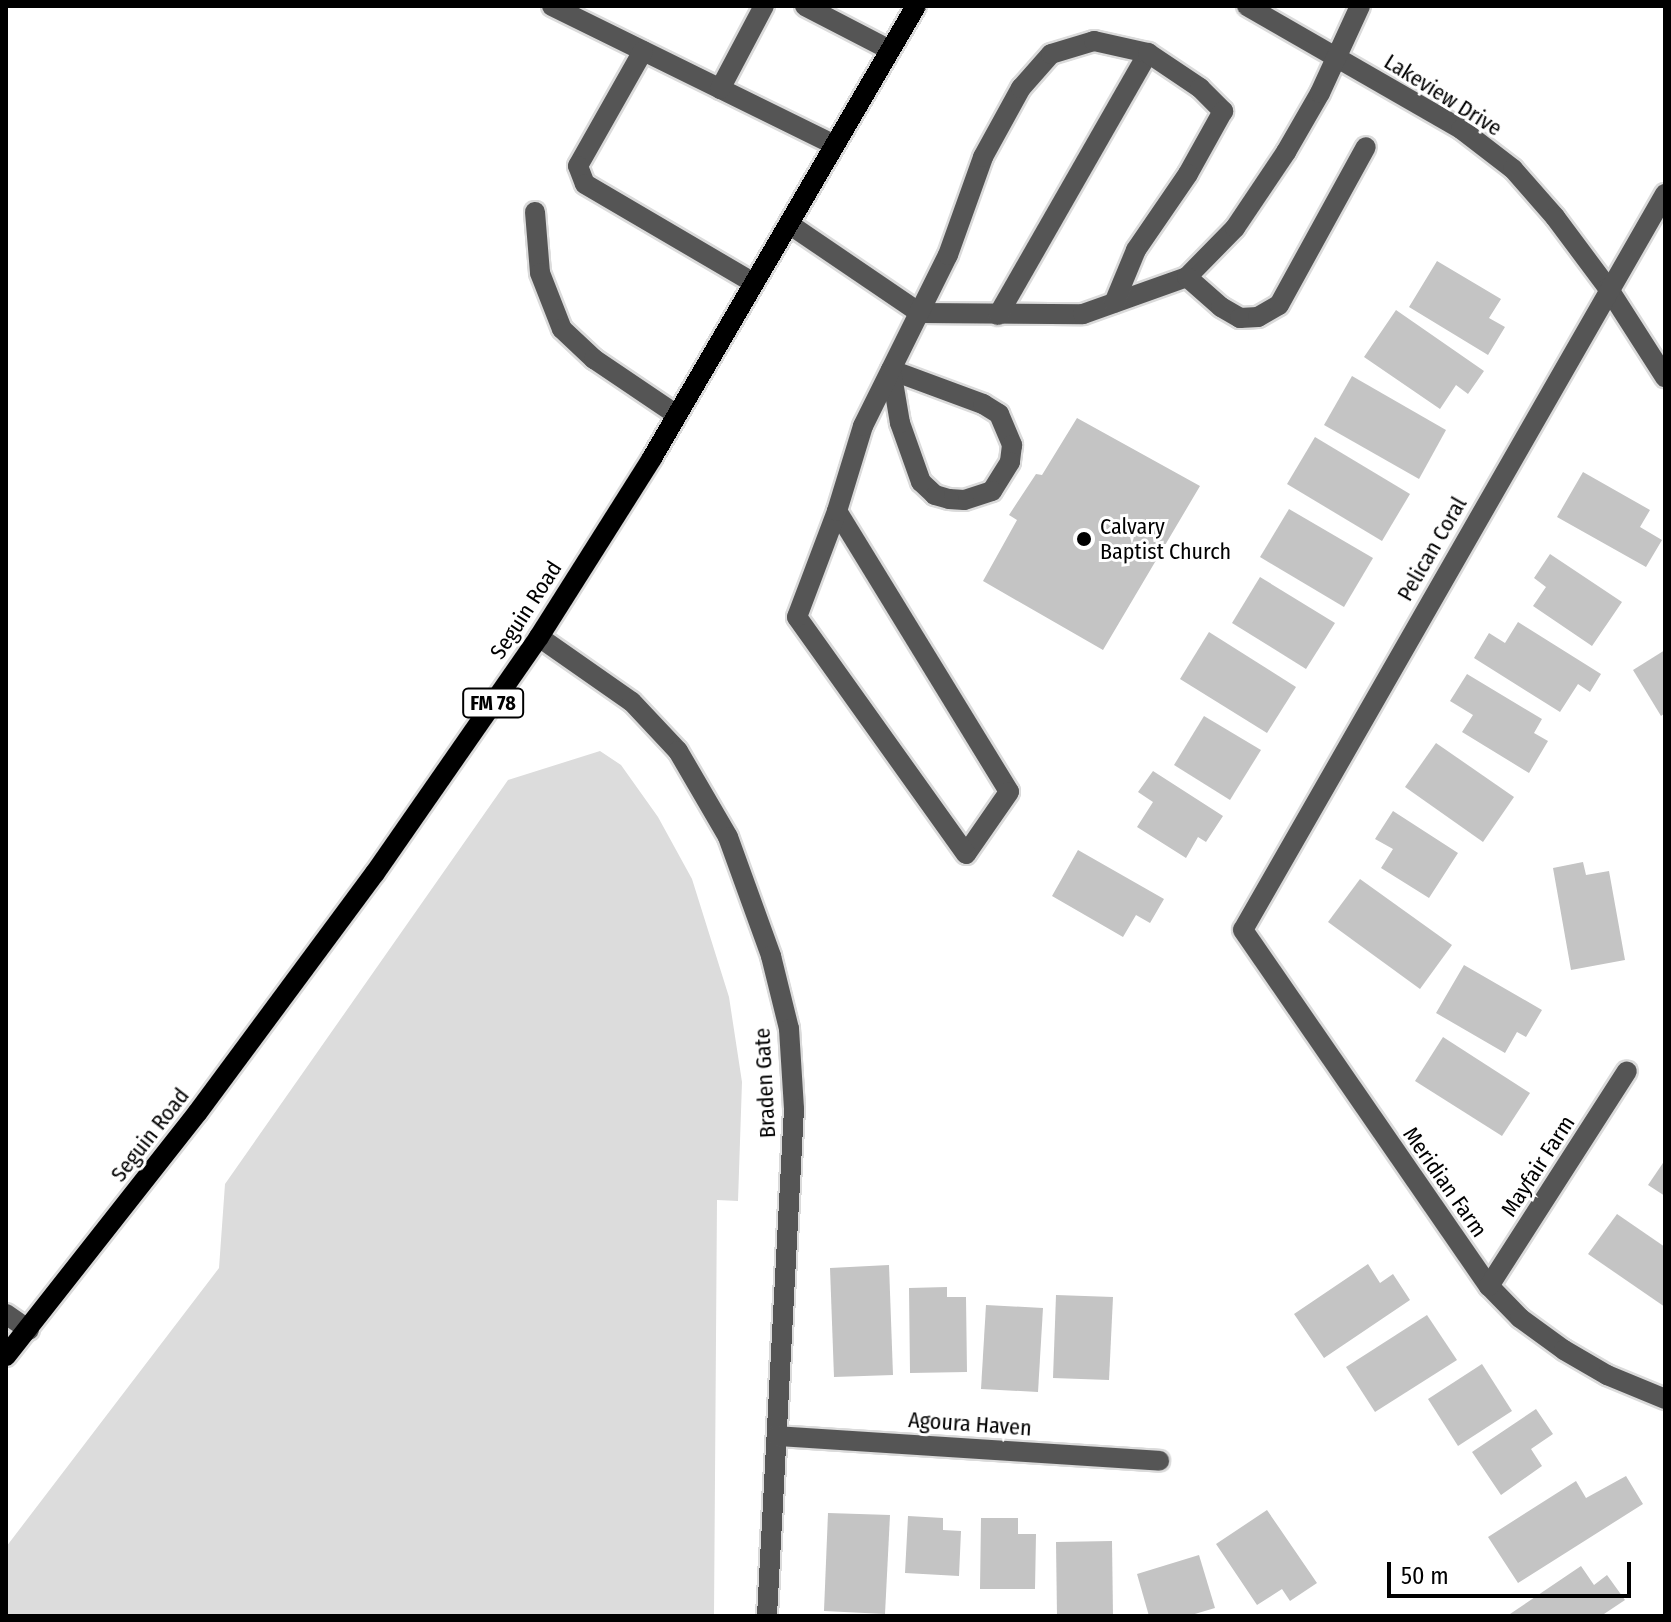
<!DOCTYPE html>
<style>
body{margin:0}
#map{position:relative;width:1671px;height:1622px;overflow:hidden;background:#fff;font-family:"Fira Sans Condensed",sans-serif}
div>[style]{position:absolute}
.green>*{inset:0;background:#dcdcdc}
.building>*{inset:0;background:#c4c4c4}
.roads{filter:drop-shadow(2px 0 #dbdbdb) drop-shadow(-2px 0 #dbdbdb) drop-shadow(0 2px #dbdbdb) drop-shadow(0 -2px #dbdbdb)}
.minor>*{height:20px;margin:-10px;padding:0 10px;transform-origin:10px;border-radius:10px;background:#555}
.major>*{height:20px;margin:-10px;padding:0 10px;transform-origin:10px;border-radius:10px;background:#000}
.dots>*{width:22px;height:22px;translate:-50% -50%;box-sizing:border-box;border:4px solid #fff;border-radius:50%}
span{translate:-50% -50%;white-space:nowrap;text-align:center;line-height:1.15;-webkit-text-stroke:6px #fff;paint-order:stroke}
.shield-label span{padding:2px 6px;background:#fff;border:2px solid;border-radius:6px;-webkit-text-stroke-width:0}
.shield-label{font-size:20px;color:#000;font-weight:700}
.street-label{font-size:22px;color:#000}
.poi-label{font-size:22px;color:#000}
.left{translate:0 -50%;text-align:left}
.frame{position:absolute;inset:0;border:8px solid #000;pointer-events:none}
.scale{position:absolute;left:1387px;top:1562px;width:244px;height:36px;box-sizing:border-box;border:4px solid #000;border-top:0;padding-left:10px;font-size:24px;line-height:28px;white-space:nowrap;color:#000;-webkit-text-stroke:6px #fff;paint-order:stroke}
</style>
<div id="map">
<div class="green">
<i style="clip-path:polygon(600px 751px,621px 765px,658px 817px,692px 879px,729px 997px,742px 1082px,738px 1201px,717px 1200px,714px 1616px,6px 1616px,6px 1547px,219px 1268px,225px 1184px,508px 780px)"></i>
</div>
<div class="building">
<i style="clip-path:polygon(1437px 261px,1501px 299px,1489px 318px,1505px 327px,1488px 355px,1409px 307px)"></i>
<i style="clip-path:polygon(1396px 310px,1484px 371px,1468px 394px,1456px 385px,1440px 409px,1364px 357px)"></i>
<i style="clip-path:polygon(1352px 376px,1446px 430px,1419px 479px,1324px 425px)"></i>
<i style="clip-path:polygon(1077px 418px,1200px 486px,1103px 650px,983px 581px,1017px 520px,1009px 515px,1036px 474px,1042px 475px)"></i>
<i style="clip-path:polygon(1315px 437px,1410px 494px,1382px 541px,1287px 484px)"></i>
<i style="clip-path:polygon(1583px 472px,1650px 510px,1640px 527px,1662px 540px,1646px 567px,1557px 517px)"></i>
<i style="clip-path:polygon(1289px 509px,1373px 558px,1344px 607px,1260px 557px)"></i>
<i style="clip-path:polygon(1550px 554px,1622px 602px,1592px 646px,1533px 606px,1546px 587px,1534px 578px)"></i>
<i style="clip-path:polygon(1260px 577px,1335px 623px,1306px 669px,1232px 623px)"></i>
<i style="clip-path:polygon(1518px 622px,1601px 674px,1590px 692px,1578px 684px,1560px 712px,1474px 658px,1489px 633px,1505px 643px)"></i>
<i style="clip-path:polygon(1209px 632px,1296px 687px,1267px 733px,1180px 679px)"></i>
<i style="clip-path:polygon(1665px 650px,1665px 713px,1661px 716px,1633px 670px)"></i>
<i style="clip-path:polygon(1467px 674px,1542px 719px,1534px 733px,1548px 741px,1529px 773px,1462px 732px,1473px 715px,1450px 701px)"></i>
<i style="clip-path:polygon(1204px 716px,1261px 750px,1230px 800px,1174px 765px)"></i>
<i style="clip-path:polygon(1436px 743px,1514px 797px,1483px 842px,1405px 787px)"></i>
<i style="clip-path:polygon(1153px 771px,1223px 816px,1206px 842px,1198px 837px,1186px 858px,1137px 827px,1153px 802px,1138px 792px)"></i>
<i style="clip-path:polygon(1393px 811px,1458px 853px,1429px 898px,1381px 868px,1393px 849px,1375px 839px)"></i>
<i style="clip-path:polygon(1078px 850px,1164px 899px,1150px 923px,1136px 915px,1123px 937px,1052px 896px)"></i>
<i style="clip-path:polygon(1583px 862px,1586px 875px,1609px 871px,1625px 960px,1571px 970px,1553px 868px)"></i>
<i style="clip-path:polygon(1360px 879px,1452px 945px,1420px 989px,1328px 922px)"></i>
<i style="clip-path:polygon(1464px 965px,1542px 1010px,1526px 1037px,1517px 1032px,1505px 1053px,1436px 1013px)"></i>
<i style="clip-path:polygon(1443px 1037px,1530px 1093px,1502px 1136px,1415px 1081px)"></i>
<i style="clip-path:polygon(1665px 1160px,1665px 1196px,1648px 1185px)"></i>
<i style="clip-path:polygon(1617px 1214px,1665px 1247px,1665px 1307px,1588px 1254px)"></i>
<i style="clip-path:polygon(1368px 1264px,1380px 1283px,1393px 1274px,1410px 1300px,1324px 1358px,1294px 1314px)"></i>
<i style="clip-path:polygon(889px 1265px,893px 1375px,834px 1377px,830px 1268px)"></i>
<i style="clip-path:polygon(947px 1287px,947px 1297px,966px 1297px,967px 1372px,910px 1373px,909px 1288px)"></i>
<i style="clip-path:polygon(1056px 1295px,1113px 1297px,1109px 1380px,1053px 1378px)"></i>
<i style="clip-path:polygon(986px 1305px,1043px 1308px,1038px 1392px,981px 1389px)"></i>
<i style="clip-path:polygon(1427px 1315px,1457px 1360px,1375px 1412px,1346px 1367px)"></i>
<i style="clip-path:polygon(1482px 1364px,1512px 1411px,1458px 1446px,1428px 1399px)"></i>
<i style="clip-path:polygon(1536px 1409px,1553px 1434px,1531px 1449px,1542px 1466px,1501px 1495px,1472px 1452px)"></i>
<i style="clip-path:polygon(1626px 1476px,1643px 1504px,1518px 1583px,1488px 1537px,1576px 1481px,1586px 1498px)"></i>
<i style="clip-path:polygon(1267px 1510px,1317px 1583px,1290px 1601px,1282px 1589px,1257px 1605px,1216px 1544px)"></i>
<i style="clip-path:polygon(828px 1513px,890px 1515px,885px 1614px,824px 1611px)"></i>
<i style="clip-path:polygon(908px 1516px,943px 1518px,943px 1530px,961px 1531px,959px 1576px,905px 1573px)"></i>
<i style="clip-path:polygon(981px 1518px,1018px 1518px,1018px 1534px,1036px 1534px,1035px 1589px,980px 1589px)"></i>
<i style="clip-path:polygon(1112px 1541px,1113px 1616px,1057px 1616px,1056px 1542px)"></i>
<i style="clip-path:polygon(1199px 1555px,1215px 1608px,1188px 1616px,1149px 1616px,1137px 1574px)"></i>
<i style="clip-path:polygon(1581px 1566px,1594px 1585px,1607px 1575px,1625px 1600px,1601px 1616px,1507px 1616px)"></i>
</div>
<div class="roads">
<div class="minor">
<i style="left:552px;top:6px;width:315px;rotate:26.2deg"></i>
<i style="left:805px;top:6px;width:96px;rotate:27.4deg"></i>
<i style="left:1247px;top:6px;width:247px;rotate:29.9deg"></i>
<i style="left:1461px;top:129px;width:66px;rotate:37.6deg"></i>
<i style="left:1513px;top:169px;width:64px;rotate:48.8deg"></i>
<i style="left:1555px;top:217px;width:89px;rotate:53.3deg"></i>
<i style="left:1608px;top:288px;width:106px;rotate:57.4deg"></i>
<i style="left:643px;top:51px;width:132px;rotate:119.5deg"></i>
<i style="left:578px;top:166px;width:19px;rotate:69deg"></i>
<i style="left:585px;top:184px;width:196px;rotate:30.4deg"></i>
<i style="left:720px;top:89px;width:94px;rotate:-62.1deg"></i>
<i style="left:1665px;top:194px;width:848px;rotate:119.83deg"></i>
<i style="left:1243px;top:930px;width:433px;rotate:55.4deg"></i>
<i style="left:1489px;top:1286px;width:45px;rotate:45.9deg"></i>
<i style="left:1520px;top:1318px;width:54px;rotate:36deg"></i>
<i style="left:1564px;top:1350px;width:50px;rotate:30.2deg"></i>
<i style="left:1607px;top:1375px;width:63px;rotate:22.5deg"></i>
<i style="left:535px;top:212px;width:61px;rotate:85.3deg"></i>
<i style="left:540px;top:273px;width:60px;rotate:68.6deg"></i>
<i style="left:562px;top:329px;width:44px;rotate:43.2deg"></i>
<i style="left:594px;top:359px;width:100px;rotate:34deg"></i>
<i style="left:789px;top:224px;width:158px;rotate:34.2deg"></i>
<i style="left:920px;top:313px;width:163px;rotate:0.4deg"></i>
<i style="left:1083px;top:314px;width:110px;rotate:-19.6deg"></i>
<i style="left:1187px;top:277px;width:69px;rotate:-45.6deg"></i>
<i style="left:1235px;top:228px;width:92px;rotate:-56.1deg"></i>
<i style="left:1286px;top:152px;width:68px;rotate:-60deg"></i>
<i style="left:1320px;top:93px;width:96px;rotate:-65.3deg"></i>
<i style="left:1187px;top:277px;width:45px;rotate:41.4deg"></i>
<i style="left:1221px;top:307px;width:22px;rotate:30deg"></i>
<i style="left:1240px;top:318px;width:18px;rotate:-3deg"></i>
<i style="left:1258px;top:317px;width:24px;rotate:-30deg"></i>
<i style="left:1279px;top:305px;width:180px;rotate:-61.2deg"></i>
<i style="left:998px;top:315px;width:302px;rotate:-60.2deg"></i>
<i style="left:891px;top:370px;width:98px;rotate:20.3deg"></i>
<i style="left:983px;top:404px;width:19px;rotate:32deg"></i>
<i style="left:999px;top:414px;width:34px;rotate:67deg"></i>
<i style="left:1012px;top:445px;width:17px;rotate:97deg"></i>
<i style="left:1010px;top:462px;width:34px;rotate:122deg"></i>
<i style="left:992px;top:491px;width:29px;rotate:162deg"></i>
<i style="left:964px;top:500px;width:15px;rotate:-176deg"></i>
<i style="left:949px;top:499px;width:15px;rotate:-164deg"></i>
<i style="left:935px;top:495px;width:19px;rotate:-137deg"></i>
<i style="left:921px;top:482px;width:63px;rotate:-109.6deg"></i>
<i style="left:900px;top:423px;width:54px;rotate:-99.6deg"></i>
<i style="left:837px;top:511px;width:329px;rotate:58.5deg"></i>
<i style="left:1009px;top:792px;width:75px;rotate:124.7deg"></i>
<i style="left:966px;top:854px;width:291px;rotate:-125.5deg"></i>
<i style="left:797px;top:617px;width:113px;rotate:-69.3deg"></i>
<i style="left:837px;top:511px;width:89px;rotate:-73deg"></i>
<i style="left:863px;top:426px;width:191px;rotate:-63.6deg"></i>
<i style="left:948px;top:255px;width:104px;rotate:-70.3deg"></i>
<i style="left:983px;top:157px;width:79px;rotate:-61.2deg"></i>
<i style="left:1021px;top:88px;width:45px;rotate:-48.6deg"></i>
<i style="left:1051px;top:54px;width:45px;rotate:-16.8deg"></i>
<i style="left:1094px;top:41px;width:55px;rotate:12.5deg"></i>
<i style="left:1148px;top:53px;width:63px;rotate:33.9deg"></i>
<i style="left:1200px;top:88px;width:33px;rotate:45deg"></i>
<i style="left:1223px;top:111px;width:72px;rotate:119.1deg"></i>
<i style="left:1188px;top:174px;width:92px;rotate:124.4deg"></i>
<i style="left:1136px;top:250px;width:57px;rotate:112.5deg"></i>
<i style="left:539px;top:637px;width:113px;rotate:35deg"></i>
<i style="left:632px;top:702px;width:67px;rotate:46.8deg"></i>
<i style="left:678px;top:751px;width:99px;rotate:59.8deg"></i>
<i style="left:728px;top:837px;width:127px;rotate:70.1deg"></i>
<i style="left:771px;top:956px;width:75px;rotate:76.1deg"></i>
<i style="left:789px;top:1029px;width:80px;rotate:86.4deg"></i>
<i style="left:794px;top:1109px;width:508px;rotate:93.05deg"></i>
<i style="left:1489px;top:1286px;width:255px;rotate:-57.3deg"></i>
<i style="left:6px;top:1314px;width:28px;rotate:35deg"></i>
<i style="left:777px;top:1436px;width:383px;rotate:3.7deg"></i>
</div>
<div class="major">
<i style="left:6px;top:1356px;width:310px;rotate:-51.8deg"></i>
<i style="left:198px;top:1112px;width:297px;rotate:-53.5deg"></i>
<i style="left:375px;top:873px;width:287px;rotate:-55.2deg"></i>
<i style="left:539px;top:637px;width:212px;rotate:-57.7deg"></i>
<i style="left:652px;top:458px;width:523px;rotate:-59.71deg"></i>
</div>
</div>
<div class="dots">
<i style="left:1084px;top:539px;background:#000"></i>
</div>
<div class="shield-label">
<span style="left:493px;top:703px">FM 78</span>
</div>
<div class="street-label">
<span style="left:1443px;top:95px;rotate:32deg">Lakeview Drive</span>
<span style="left:1432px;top:549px;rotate:-60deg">Pelican Coral</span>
<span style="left:526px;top:610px;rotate:-57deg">Seguin Road</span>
<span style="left:765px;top:1083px;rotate:-93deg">Braden Gate</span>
<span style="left:150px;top:1135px;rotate:-52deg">Seguin Road</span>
<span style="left:1538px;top:1166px;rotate:-57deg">Mayfair Farm</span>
<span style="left:1445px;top:1182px;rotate:55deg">Meridian Farm</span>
<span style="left:970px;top:1424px;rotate:4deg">Agoura Haven</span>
</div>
<div class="poi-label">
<span class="left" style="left:1100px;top:539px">Calvary<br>Baptist Church</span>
</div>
<div class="frame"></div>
<div class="scale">50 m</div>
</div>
